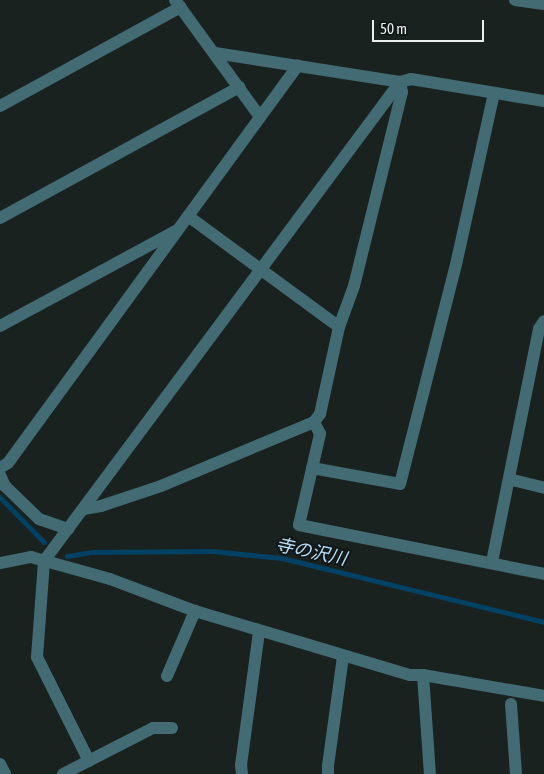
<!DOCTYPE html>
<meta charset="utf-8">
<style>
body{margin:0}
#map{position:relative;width:544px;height:774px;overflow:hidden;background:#1a2220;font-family:"Asap Condensed","Noto Sans JP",sans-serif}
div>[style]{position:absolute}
.stream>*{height:4.5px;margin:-2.25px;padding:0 2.25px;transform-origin:2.25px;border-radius:2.25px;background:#004164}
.minor>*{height:12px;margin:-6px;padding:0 6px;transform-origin:6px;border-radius:6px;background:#426b74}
span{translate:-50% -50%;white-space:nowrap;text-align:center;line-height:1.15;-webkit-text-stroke:4px #111817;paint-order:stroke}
.water-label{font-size:18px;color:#badffb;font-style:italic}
.scale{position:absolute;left:372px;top:20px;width:112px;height:22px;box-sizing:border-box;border:2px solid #ebf0ef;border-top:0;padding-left:6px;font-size:15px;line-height:18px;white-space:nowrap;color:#ebf0ef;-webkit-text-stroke:4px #111817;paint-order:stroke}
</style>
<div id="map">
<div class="stream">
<i style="left:0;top:497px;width:63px;rotate:45.6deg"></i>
<i style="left:67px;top:556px;width:26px;rotate:-9deg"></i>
<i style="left:93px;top:552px;width:119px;rotate:-0.5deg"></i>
<i style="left:212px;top:551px;width:70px;rotate:5.7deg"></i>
<i style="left:282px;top:558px;width:270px;rotate:13.7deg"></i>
</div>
<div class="minor">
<i style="left:175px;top:0;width:145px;rotate:54deg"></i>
<i style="left:515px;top:0;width:29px;rotate:8deg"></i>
<i style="left:215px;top:53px;width:187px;rotate:8.9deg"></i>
<i style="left:400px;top:82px;width:11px;rotate:-15deg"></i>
<i style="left:411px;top:79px;width:135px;rotate:9.4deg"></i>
<i style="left:400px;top:82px;width:10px;rotate:79deg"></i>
<i style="left:402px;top:92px;width:200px;rotate:103.9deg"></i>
<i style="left:354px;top:286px;width:44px;rotate:110.1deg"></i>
<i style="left:339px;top:327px;width:89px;rotate:102.3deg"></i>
<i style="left:320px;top:414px;width:10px;rotate:127deg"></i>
<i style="left:314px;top:422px;width:13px;rotate:63deg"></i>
<i style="left:320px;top:434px;width:93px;rotate:103deg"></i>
<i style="left:299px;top:525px;width:250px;rotate:11.3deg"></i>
<i style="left:0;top:106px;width:206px;rotate:-28.7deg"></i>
<i style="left:188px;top:216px;width:187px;rotate:36.3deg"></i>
<i style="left:0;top:218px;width:273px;rotate:-28.7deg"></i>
<i style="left:0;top:326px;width:200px;rotate:-28.4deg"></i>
<i style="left:0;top:468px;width:9px;rotate:-32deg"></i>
<i style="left:8px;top:463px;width:492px;rotate:-53.9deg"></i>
<i style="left:312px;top:468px;width:89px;rotate:10.3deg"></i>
<i style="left:400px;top:484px;width:231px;rotate:-75.7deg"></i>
<i style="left:457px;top:260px;width:171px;rotate:-77.5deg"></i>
<i style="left:0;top:475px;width:12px;rotate:66deg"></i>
<i style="left:5px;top:486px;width:47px;rotate:44.1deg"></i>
<i style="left:39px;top:519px;width:31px;rotate:19deg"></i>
<i style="left:509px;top:479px;width:36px;rotate:14deg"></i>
<i style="left:84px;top:509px;width:17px;rotate:-10deg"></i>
<i style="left:101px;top:506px;width:63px;rotate:-18.4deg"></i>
<i style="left:161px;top:486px;width:166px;rotate:-22.7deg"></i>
<i style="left:492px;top:562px;width:238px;rotate:-78.6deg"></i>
<i style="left:539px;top:329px;width:9px;rotate:-58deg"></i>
<i style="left:0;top:563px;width:32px;rotate:-11deg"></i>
<i style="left:31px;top:557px;width:82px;rotate:15.6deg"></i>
<i style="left:110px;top:579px;width:91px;rotate:20.6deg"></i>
<i style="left:195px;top:611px;width:224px;rotate:16.6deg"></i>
<i style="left:410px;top:675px;width:13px"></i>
<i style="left:423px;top:675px;width:123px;rotate:9.8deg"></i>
<i style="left:423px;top:675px;width:99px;rotate:86deg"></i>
<i style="left:167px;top:676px;width:71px;rotate:-66.7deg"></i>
<i style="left:511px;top:704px;width:70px;rotate:85.9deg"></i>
<i style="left:89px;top:761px;width:116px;rotate:-116.6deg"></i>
<i style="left:37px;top:657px;width:96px;rotate:-85.8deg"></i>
<i style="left:44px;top:561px;width:597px;rotate:-53.38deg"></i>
<i style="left:0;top:764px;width:11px;rotate:63deg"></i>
<i style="left:63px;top:774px;width:101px;rotate:-27.1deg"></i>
<i style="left:153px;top:728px;width:19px"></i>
<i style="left:242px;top:774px;width:9px;rotate:-96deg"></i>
<i style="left:241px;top:765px;width:135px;rotate:-82.3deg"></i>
<i style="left:328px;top:774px;width:8px;rotate:-90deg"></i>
<i style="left:328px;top:766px;width:111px;rotate:-82.2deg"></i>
</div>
<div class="water-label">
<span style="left:311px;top:552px;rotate:12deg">寺の沢川</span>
</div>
<div class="scale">50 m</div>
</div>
